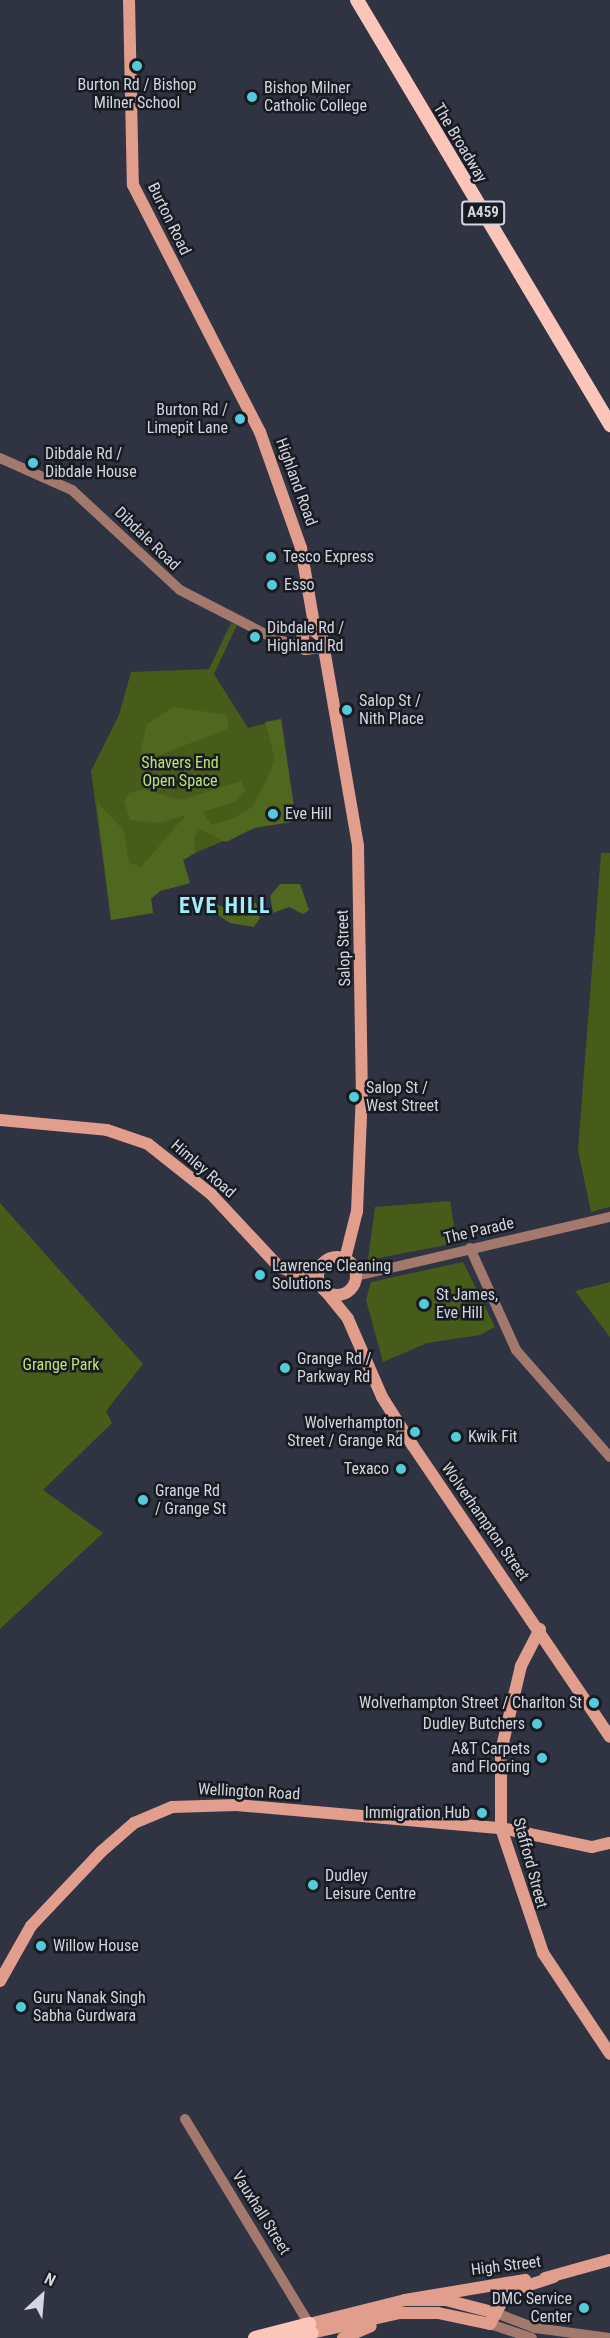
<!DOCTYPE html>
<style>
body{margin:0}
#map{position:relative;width:610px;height:2338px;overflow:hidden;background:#303342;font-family:"Roboto Condensed",sans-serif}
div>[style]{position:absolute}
.green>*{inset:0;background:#475c19}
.forest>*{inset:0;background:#506720}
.tertiary>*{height:10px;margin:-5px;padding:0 5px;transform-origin:5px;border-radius:5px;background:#a3786d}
.secondary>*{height:12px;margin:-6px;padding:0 6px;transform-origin:6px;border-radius:6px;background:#e29e8d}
.secondary>.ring{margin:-6px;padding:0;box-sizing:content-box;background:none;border:12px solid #e29e8d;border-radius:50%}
.primary>*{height:14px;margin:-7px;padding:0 7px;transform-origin:7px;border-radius:7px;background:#fbc6b9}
.dots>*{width:16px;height:16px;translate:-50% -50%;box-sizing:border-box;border:3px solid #191b22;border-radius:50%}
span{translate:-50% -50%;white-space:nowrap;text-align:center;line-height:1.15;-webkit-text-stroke:5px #191b22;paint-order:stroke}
.shield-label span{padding:2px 4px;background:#191b22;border:2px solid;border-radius:4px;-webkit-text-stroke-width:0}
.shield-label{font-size:15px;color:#d3d6e0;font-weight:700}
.poi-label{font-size:16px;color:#d3d6e0}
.left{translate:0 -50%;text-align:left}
.right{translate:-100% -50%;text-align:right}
.street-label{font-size:16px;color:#d3d6e0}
.park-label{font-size:16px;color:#bbe56d}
.district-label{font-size:22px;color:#9feffa;font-weight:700;letter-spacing:1.5px}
.north{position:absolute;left:12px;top:2266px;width:60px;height:60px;-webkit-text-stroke:4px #191b22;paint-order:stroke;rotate:26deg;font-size:16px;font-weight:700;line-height:24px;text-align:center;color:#d3d6e0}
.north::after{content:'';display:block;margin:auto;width:21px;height:27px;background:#d3d6e0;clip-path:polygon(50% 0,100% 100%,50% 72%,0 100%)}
</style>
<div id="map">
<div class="green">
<i style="clip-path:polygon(231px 623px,237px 625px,214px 674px,248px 728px,281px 719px,296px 821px,254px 828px,195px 853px,183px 860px,190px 883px,160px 891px,151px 899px,153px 913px,111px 920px,91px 771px,119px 715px,131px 672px,209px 669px)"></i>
<i style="clip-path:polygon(601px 853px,610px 853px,610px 1207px,591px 1212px,578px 1150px)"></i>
<i style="clip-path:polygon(450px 1201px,457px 1243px,368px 1260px,375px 1207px)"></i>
<i style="clip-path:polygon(0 1203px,143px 1364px,106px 1411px,112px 1423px,43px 1490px,103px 1533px,0 1629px)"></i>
<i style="clip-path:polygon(463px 1262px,495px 1327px,480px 1335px,427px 1343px,383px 1362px,366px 1300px,371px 1282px)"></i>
<i style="clip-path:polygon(610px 1282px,610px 1337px,575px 1291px)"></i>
</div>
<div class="forest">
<i style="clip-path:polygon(174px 707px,227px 715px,229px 728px,150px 759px,140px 755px,147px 724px)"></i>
<i style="clip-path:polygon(281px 719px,296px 821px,254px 828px,226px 842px,200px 829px,194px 836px,195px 853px,183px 860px,190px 883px,160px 891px,151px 899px,153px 913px,111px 920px,97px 802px,124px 831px,129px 863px,141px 867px,186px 815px,159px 823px,130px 820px,124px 801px,129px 793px,144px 789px,181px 800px,241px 781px,245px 791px,234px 802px,203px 812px,211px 825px,232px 819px,251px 808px,266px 782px,275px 759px,265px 722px)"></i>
<i style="clip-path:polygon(280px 884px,300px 884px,309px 910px,303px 914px,289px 907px,273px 913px,270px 896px)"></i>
<i style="clip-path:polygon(208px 899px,230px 911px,233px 902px,256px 903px,260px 918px,254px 927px,230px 923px,212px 911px)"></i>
</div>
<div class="tertiary">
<i style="left:0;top:458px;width:79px;rotate:24deg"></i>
<i style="left:72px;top:490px;width:147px;rotate:42.8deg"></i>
<i style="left:180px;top:590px;width:107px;rotate:27.3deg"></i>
<i style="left:275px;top:639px;width:27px;rotate:15deg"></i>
<i style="left:470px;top:1248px;width:112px;rotate:65.7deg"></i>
<i style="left:516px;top:1350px;width:142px;rotate:48.7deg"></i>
<i style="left:356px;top:1276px;width:261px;rotate:-13.1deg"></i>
<i style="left:185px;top:2119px;width:240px;rotate:58.8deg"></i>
<i style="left:496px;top:2313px;width:42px;rotate:21deg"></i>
<i style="left:535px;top:2328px;width:76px;rotate:7.6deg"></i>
<i style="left:490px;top:2324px;width:44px;rotate:18.4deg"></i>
</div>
<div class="secondary">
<i style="left:129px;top:0;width:185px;rotate:88.8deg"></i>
<i style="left:133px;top:185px;width:278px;rotate:62.8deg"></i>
<i style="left:260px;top:432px;width:123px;rotate:70.5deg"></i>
<i style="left:301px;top:548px;width:83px;rotate:80.3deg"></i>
<i style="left:321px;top:647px;width:16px;rotate:173deg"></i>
<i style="left:305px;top:649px;width:16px;rotate:-101deg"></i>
<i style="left:302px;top:633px;width:10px;rotate:-24deg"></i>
<i style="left:311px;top:629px;width:14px;rotate:36deg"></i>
<i style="left:322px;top:637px;width:212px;rotate:80.2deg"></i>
<i style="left:358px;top:846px;width:246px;rotate:89.1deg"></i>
<i style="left:362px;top:1092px;width:119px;rotate:92.4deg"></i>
<i style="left:357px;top:1211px;width:49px;rotate:104deg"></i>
<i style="left:0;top:1120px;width:107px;rotate:5.3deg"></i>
<i style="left:107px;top:1130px;width:43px;rotate:18.9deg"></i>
<i style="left:148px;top:1144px;width:80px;rotate:38.4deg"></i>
<i style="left:211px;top:1194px;width:100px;rotate:47deg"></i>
<i style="left:279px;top:1267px;width:43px;rotate:20.6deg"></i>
<i class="ring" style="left:318px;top:1257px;width:26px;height:26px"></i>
<i style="left:324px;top:1289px;width:38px;rotate:51deg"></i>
<i style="left:348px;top:1319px;width:85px;rotate:66.4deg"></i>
<i style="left:382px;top:1397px;width:58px;rotate:57.7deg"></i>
<i style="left:413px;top:1446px;width:351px;rotate:55.9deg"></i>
<i style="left:540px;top:1629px;width:42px;rotate:117.2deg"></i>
<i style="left:521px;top:1666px;width:87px;rotate:103.2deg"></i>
<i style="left:501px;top:1751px;width:77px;rotate:90deg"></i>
<i style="left:501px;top:1828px;width:132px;rotate:71.4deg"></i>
<i style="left:543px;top:1953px;width:121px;rotate:56.4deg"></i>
<i style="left:0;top:1981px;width:63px;rotate:-60.6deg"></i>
<i style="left:31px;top:1926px;width:103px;rotate:-46.6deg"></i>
<i style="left:102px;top:1851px;width:43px;rotate:-41.2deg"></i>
<i style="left:134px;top:1823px;width:41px;rotate:-22.8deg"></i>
<i style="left:172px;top:1807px;width:64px;rotate:-1.8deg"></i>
<i style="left:236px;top:1805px;width:266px;rotate:5deg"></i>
<i style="left:501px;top:1828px;width:93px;rotate:11.8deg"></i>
<i style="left:592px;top:1847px;width:18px;rotate:-13deg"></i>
<i style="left:545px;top:2278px;width:67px;rotate:-15.5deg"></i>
<i style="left:405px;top:2300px;width:122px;rotate:-9.5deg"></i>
<i style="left:311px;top:2333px;width:91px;rotate:-12.7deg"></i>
<i style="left:400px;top:2313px;width:38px"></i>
<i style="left:438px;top:2313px;width:53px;rotate:11.9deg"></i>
<i style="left:490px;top:2324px;width:36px;rotate:-62deg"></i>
<i style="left:507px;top:2292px;width:49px;rotate:-17.7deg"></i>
<i style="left:311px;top:2334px;width:10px;rotate:-101deg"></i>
<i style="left:309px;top:2324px;width:99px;rotate:-14deg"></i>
<i style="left:405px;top:2300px;width:41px"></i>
<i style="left:446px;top:2300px;width:52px;rotate:14.6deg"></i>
<i style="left:343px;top:2338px;width:30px;rotate:-23deg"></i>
</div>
<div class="primary">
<i style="left:357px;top:0;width:495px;rotate:59.2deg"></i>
<i style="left:255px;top:2338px;width:56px;rotate:-14.5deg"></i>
<i style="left:288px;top:2338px;width:24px;rotate:-12deg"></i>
</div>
<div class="dots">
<i style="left:137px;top:66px;background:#53cbda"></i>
<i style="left:252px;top:97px;background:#53cbda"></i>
<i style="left:240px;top:419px;background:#53cbda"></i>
<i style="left:33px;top:463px;background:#53cbda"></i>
<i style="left:271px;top:557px;background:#53cbda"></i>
<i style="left:272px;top:585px;background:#53cbda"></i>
<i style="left:255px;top:637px;background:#53cbda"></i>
<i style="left:347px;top:710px;background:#53cbda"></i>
<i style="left:273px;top:814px;background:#53cbda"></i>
<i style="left:354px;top:1097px;background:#53cbda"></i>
<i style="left:260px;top:1275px;background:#53cbda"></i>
<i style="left:424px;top:1304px;background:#53cbda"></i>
<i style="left:285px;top:1368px;background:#53cbda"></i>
<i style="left:415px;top:1432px;background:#53cbda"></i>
<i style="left:456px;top:1437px;background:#53cbda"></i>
<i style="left:401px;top:1469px;background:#53cbda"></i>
<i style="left:143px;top:1500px;background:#53cbda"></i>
<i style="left:594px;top:1703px;background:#53cbda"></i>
<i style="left:537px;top:1724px;background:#53cbda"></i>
<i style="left:542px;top:1758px;background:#53cbda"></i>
<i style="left:482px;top:1813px;background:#53cbda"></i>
<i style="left:313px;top:1885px;background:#53cbda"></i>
<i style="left:41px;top:1946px;background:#53cbda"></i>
<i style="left:21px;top:2007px;background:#53cbda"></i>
<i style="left:584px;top:2308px;background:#53cbda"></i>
</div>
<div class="shield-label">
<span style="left:483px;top:213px">A459</span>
</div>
<div class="poi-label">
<span style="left:137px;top:94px">Burton Rd / Bishop<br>Milner School</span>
<span class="left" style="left:264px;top:97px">Bishop Milner<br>Catholic College</span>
<span class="right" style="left:228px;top:419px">Burton Rd /<br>Limepit Lane</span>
<span class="left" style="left:45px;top:463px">Dibdale Rd /<br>Dibdale House</span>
<span class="left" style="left:283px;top:557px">Tesco Express</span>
<span class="left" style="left:284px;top:585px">Esso</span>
<span class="left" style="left:267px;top:637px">Dibdale Rd /<br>Highland Rd</span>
<span class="left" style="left:359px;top:710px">Salop St /<br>Nith Place</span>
<span class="left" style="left:285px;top:814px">Eve Hill</span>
<span class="left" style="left:366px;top:1097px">Salop St /<br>West Street</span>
<span class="left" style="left:272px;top:1275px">Lawrence Cleaning<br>Solutions</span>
<span class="left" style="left:436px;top:1304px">St James,<br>Eve Hill</span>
<span class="left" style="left:297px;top:1368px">Grange Rd /<br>Parkway Rd</span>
<span class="right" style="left:403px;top:1432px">Wolverhampton<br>Street / Grange Rd</span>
<span class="left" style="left:468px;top:1437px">Kwik Fit</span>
<span class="right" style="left:389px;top:1469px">Texaco</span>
<span class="left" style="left:155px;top:1500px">Grange Rd<br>/ Grange St</span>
<span class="right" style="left:582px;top:1703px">Wolverhampton Street / Charlton St</span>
<span class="right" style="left:525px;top:1724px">Dudley Butchers</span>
<span class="right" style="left:530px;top:1758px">A&amp;T Carpets<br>and Flooring</span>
<span class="right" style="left:470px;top:1813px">Immigration Hub</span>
<span class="left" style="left:325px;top:1885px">Dudley<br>Leisure Centre</span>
<span class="left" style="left:53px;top:1946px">Willow House</span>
<span class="left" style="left:33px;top:2007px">Guru Nanak Singh<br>Sabha Gurdwara</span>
<span class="right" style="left:572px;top:2308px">DMC Service<br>Center</span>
</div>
<div class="street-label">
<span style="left:460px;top:143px;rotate:59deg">The Broadway</span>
<span style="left:169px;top:219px;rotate:64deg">Burton Road</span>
<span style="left:296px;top:482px;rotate:70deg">Highland Road</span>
<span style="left:147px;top:539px;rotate:44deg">Dibdale Road</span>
<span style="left:344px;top:948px;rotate:-92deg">Salop Street</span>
<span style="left:203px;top:1169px;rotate:41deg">Himley Road</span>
<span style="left:479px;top:1231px;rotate:-13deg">The Parade</span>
<span style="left:485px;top:1522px;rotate:55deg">Wolverhampton Street</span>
<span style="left:249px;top:1792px;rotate:3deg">Wellington Road</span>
<span style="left:530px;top:1863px;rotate:75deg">Stafford Street</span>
<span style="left:261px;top:2213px;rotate:58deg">Vauxhall Street</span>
<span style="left:506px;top:2266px;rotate:-7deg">High Street</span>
</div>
<div class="park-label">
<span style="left:180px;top:772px">Shavers End<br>Open Space</span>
<span style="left:61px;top:1365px">Grange Park</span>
</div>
<div class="district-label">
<span style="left:225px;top:906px">EVE HILL</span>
</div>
<div class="north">N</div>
</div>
